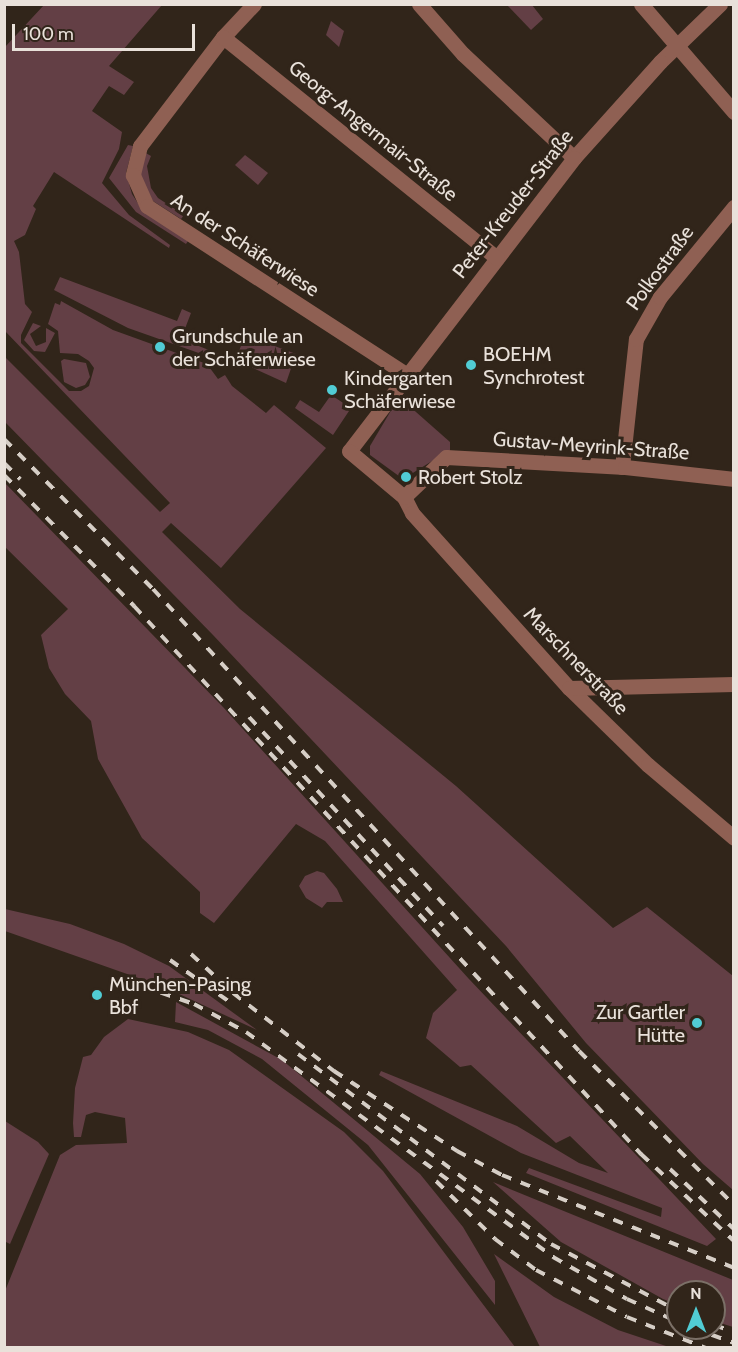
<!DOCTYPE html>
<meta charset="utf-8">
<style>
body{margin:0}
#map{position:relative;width:738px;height:1352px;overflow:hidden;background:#31251a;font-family:Cabin,sans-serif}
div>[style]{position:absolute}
.green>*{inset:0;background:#633f45}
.minor>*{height:15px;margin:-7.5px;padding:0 7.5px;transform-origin:7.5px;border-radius:7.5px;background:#8f6053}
.rail>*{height:4px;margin-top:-2px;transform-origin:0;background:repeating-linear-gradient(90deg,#d6cec6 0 10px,transparent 0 20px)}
.dots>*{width:16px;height:16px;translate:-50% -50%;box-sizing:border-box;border:3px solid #31251a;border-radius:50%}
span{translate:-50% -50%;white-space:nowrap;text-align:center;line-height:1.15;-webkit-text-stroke:6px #31251a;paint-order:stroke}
.street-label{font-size:20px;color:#e9e1da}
.poi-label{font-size:20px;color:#e9e1da}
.left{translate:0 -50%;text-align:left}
.right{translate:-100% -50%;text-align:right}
.frame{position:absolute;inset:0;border:6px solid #e9e1da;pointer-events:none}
.north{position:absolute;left:666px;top:1280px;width:60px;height:60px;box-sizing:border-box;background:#31251a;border:2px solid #7b7067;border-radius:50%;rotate:0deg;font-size:16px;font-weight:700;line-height:24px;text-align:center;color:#e9e1da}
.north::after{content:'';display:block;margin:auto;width:21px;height:27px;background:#51ccd4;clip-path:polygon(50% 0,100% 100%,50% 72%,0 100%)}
.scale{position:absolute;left:12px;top:24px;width:183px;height:27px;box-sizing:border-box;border:3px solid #e9e1da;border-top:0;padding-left:8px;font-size:18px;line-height:21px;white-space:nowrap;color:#e9e1da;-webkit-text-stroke:4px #31251a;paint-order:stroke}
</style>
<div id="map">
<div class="green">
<i style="clip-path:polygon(44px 5px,162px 5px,109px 66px,134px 82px,124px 95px,109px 86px,92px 111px,122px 132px,119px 149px,102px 183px,129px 215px,170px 245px,169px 248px,54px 172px,33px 206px,36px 209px,25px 235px,14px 241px,19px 252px,25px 304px,32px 312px,21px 335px,21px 343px,69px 391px,81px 391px,89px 386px,94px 368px,89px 361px,78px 354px,60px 353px,58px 331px,48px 324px,55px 303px,60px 305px,61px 301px,113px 330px,207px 364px,218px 379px,225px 375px,232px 386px,266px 413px,274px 405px,326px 448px,221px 568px,171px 523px,162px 532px,240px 609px,456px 786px,613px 928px,647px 907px,733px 976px,733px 1190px,703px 1164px,586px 1043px,506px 946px,213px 635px,5px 422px,5px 357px,160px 512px,170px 503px,5px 331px,5px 47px)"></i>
<i style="clip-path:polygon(507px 5px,532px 5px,543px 19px,531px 30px)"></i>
<i style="clip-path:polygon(331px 21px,344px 31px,339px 47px,326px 35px)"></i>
<i style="clip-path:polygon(128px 145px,133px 146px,126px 173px,132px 194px,141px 208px,188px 241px,186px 244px,136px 212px,109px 178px)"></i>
<i style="clip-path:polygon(144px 152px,151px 156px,147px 166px,151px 188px,158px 198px,184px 215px,181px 219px,153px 201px,145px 190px,140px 175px)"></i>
<i style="clip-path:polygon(245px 155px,268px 173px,258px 185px,235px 165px)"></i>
<i style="clip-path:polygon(60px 277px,177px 321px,182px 309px,191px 313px,181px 339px,229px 358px,227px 363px,128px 328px,54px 290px)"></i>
<i style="clip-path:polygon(33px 323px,41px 326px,30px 334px,36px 346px,46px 342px,46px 328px,55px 333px,45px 352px,34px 351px,24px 340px)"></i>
<i style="clip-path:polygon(245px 335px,296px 354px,286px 383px,240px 362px,239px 351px)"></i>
<i style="clip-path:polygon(64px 359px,86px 363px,90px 377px,85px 385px,76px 388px,64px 382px,61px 361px)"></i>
<i style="clip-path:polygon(331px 395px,351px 408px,333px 435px,295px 408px,300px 400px,319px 412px)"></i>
<i style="clip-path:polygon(399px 397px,450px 442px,450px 450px,403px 479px,370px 455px,370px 446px)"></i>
<i style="clip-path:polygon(4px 482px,223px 707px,469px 979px,716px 1239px,707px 1246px,526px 1173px,529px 1168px,661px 1217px,662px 1208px,521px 1153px,379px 1075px,381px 1071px,517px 1126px,579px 1163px,608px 1173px,570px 1136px,556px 1143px,471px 1065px,460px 1067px,426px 1038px,433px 1013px,457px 990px,325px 841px,296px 824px,214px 923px,200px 913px,200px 892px,142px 838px,98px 759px,91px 721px,65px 694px,49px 668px,41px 635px,68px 609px,5px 547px)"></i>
<i style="clip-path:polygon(317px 871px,324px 873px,337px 889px,343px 902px,327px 902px,322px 908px,306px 898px,299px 886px,305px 876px)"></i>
<i style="clip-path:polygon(5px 909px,70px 924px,124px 944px,169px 966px,257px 1030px,164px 987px,5px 931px)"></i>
<i style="clip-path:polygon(176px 1002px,282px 1060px,420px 1174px,463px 1227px,495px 1281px,495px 1305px,368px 1145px,262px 1059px,208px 1030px,175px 1022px)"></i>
<i style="clip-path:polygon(128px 1019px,188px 1032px,229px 1050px,344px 1132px,383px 1171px,515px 1347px,5px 1347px,5px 1291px,60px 1155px,76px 1145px,127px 1143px,125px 1118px,95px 1112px,86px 1115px,81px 1137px,74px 1137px,73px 1123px,75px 1088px,83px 1057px,91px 1055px,104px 1037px)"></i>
<i style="clip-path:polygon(5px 1121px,38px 1142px,49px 1154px,10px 1244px,4px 1241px)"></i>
<i style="clip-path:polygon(493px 1182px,733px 1280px,733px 1327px,714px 1321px,714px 1292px,678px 1292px,678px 1305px,663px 1299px,561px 1242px)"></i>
<i style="clip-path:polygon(494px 1254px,554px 1297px,618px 1330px,669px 1347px,540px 1347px)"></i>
</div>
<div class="minor">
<i style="left:254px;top:4px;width:45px;rotate:133.2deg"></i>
<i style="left:223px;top:37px;width:137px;rotate:127.3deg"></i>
<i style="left:140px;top:146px;width:30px;rotate:104deg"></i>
<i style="left:133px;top:175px;width:34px;rotate:66deg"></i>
<i style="left:147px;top:206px;width:309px;rotate:33deg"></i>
<i style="left:419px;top:4px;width:67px;rotate:48.7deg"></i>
<i style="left:463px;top:54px;width:152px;rotate:43.1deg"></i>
<i style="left:641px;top:4px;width:143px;rotate:49.3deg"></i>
<i style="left:720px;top:4px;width:83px;rotate:136deg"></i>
<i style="left:660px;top:62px;width:129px;rotate:131.9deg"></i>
<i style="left:574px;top:158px;width:369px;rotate:127.5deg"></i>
<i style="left:349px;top:451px;width:72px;rotate:39.9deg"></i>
<i style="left:404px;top:497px;width:18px;rotate:63deg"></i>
<i style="left:412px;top:513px;width:235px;rotate:48.1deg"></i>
<i style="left:569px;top:688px;width:110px;rotate:44.3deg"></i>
<i style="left:648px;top:765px;width:113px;rotate:40.3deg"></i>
<i style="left:223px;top:37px;width:352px;rotate:38.9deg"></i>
<i style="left:622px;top:467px;width:129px;rotate:-83.8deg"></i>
<i style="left:636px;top:339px;width:48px;rotate:-60.3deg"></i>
<i style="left:660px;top:297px;width:117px;rotate:-50.6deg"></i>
<i style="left:404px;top:497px;width:58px;rotate:-43.6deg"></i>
<i style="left:446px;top:457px;width:179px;rotate:3.2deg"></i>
<i style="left:625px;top:467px;width:110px;rotate:6.3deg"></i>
<i style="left:569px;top:688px;width:165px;rotate:-1.4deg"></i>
</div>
<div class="rail">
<i style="left:4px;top:439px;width:211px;rotate:45.2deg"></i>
<i style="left:153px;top:589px;width:628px;rotate:47.32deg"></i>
<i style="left:579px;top:1051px;width:218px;rotate:44.8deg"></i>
<i style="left:4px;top:463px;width:23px;rotate:45deg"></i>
<i style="left:4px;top:475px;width:185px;rotate:45.2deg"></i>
<i style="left:134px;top:606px;width:747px;rotate:47.23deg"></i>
<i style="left:641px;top:1154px;width:127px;rotate:43.1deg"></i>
<i style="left:249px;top:717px;width:285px;rotate:47.1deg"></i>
<i style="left:191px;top:954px;width:57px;rotate:42.9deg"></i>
<i style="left:233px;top:993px;width:128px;rotate:37.7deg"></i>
<i style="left:334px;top:1071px;width:147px;rotate:33deg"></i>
<i style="left:457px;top:1151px;width:51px;rotate:28.1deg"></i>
<i style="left:502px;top:1175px;width:250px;rotate:21.8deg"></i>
<i style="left:170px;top:960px;width:78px;rotate:35.1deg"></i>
<i style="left:142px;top:986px;width:55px;rotate:19.1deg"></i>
<i style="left:194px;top:1004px;width:59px;rotate:28.3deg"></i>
<i style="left:246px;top:1032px;width:381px;rotate:36.2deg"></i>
<i style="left:553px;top:1257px;width:85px;rotate:29.6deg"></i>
<i style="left:627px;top:1299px;width:56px;rotate:24.3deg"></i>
<i style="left:298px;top:1054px;width:316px;rotate:36.9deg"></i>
<i style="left:551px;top:1244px;width:144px;rotate:27.8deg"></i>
<i style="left:670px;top:1169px;width:88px;rotate:43.2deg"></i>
<i style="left:436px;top:1181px;width:83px;rotate:44.5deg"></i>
<i style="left:495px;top:1239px;width:51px;rotate:37.1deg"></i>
<i style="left:536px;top:1270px;width:102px;rotate:27.3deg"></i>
<i style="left:627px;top:1317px;width:85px;rotate:21.4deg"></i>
<i style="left:714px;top:1325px;width:21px;rotate:19deg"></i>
<i style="left:693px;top:1328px;width:44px;rotate:20.1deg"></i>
</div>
<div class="dots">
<i style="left:160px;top:347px;background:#51ccd4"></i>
<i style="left:471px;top:365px;background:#51ccd4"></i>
<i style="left:332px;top:390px;background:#51ccd4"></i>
<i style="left:406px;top:477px;background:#51ccd4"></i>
<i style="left:97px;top:995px;background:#51ccd4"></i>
<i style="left:697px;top:1023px;background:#51ccd4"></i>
</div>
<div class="street-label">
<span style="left:373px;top:131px;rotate:39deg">Georg-Angermair-Straße</span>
<span style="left:513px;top:204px;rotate:-52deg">Peter-Kreuder-Straße</span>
<span style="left:245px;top:245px;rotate:33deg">An der Schäferwiese</span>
<span style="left:660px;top:268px;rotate:-54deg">Polkostraße</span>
<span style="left:591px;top:446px;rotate:4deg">Gustav-Meyrink-Straße</span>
<span style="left:576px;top:661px;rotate:46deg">Marschnerstraße</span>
</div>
<div class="poi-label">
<span class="left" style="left:172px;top:348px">Grundschule an<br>der Schäferwiese</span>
<span class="left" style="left:483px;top:366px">BOEHM<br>Synchrotest</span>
<span class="left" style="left:344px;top:390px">Kindergarten<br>Schäferwiese</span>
<span class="left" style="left:418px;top:477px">Robert Stolz</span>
<span class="left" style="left:109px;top:996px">München-Pasing<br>Bbf</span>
<span class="right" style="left:685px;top:1024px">Zur Gartler<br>Hütte</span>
</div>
<div class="frame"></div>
<div class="north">N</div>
<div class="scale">100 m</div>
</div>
